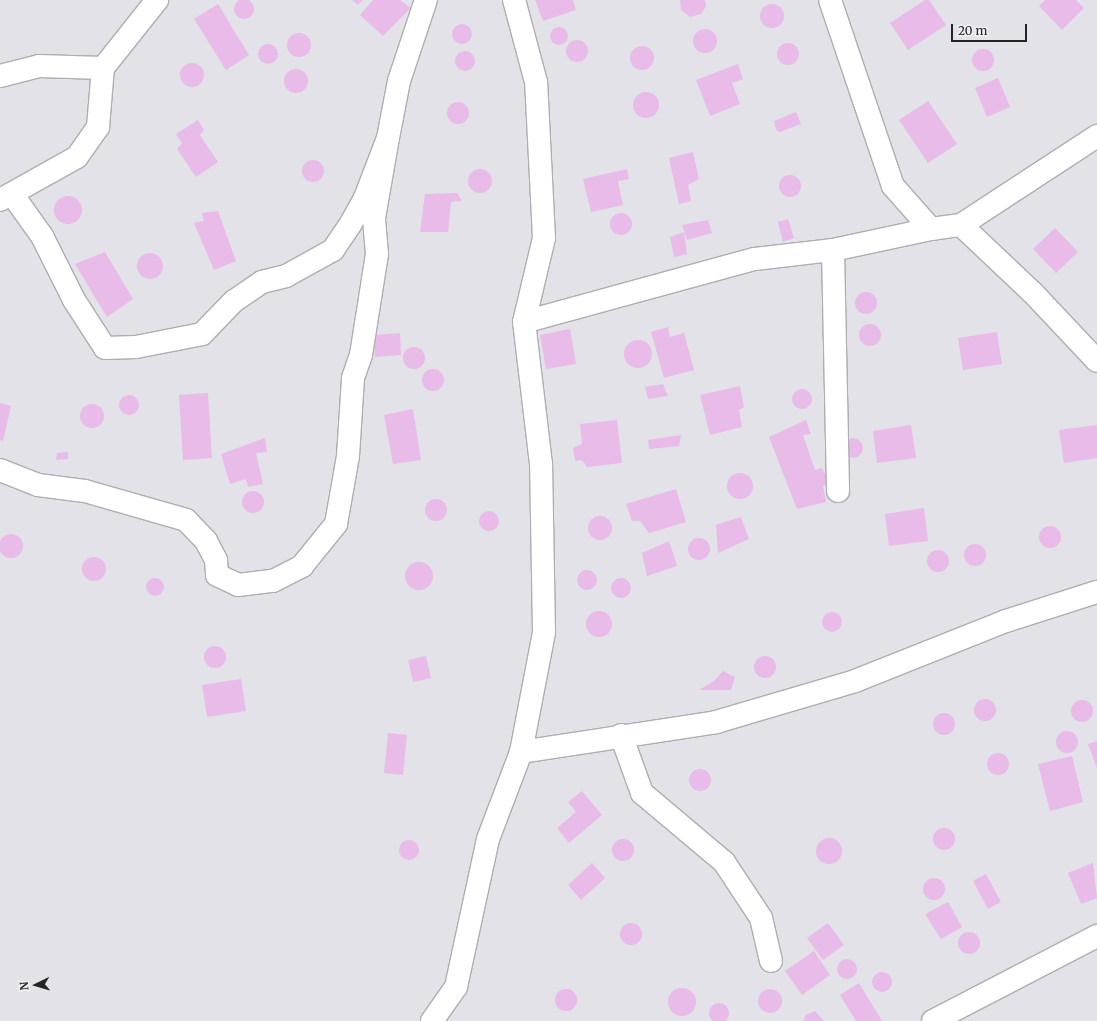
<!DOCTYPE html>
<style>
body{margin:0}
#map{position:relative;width:1097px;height:1021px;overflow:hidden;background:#e2e2e8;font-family:Merriweather,serif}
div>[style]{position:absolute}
.building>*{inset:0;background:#e8bbe9}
.round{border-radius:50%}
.roads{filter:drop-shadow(1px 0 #adadb2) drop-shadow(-1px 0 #adadb2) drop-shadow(0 1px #adadb2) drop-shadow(0 -1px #adadb2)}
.street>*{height:22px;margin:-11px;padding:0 11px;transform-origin:11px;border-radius:11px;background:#fff}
span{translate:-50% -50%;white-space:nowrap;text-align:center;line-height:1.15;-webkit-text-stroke:4px #efeff5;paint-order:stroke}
.north{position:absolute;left:16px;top:965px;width:40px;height:40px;-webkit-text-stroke:3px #efeff5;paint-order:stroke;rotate:265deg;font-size:11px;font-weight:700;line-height:16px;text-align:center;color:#242426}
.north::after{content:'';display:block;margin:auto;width:14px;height:18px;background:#242426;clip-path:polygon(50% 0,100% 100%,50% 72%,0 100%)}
.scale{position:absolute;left:951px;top:24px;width:76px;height:18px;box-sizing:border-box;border:2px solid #242426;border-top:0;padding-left:5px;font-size:12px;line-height:14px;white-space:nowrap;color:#242426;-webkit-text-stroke:3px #efeff5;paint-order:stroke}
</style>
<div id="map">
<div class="building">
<i class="round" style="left:234px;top:-1px;width:20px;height:20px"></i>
<i style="clip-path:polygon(352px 0,363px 0,358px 5px)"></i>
<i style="clip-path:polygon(373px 0,400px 0,411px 8px,383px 36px,360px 15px)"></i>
<i style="clip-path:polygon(535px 0,573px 0,576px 10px,543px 21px)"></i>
<i style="clip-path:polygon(680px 0,705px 0,706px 6px,701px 14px,690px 17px,681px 10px)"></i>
<i style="clip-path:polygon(925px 0,929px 0,946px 25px,908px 50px,890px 23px)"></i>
<i style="clip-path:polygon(1045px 0,1076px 0,1084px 8px,1062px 30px,1039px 6px)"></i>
<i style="clip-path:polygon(218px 4px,249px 55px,226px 70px,194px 19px)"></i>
<i class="round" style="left:760px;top:4px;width:24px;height:24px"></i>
<i class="round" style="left:452px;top:24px;width:20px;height:20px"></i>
<i class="round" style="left:550px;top:27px;width:18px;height:18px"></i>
<i class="round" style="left:693px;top:29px;width:24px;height:24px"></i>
<i class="round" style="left:287px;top:33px;width:24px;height:24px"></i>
<i class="round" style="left:566px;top:40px;width:22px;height:22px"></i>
<i class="round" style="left:777px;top:43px;width:22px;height:22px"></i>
<i class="round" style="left:258px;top:44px;width:20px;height:20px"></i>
<i class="round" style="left:630px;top:46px;width:24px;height:24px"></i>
<i class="round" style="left:972px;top:49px;width:22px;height:22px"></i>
<i class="round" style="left:455px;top:51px;width:20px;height:20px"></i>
<i class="round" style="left:180px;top:63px;width:24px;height:24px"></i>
<i style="clip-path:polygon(738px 64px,743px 79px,732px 83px,740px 104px,710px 116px,696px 80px)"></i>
<i class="round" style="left:284px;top:69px;width:24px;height:24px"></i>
<i style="clip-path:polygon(998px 78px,1010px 107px,987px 117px,975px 88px)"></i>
<i class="round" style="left:633px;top:92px;width:26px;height:26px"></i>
<i style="clip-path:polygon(928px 101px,957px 144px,928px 163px,899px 120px)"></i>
<i class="round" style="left:447px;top:102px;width:22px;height:22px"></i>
<i style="clip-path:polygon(796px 112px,801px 124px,780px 132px,776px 130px,774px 121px)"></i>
<i style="clip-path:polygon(198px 120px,204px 130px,200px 135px,218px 162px,196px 177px,177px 149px,182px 143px,176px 134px)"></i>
<i style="clip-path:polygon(693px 152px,699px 179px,688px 185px,691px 201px,679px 204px,669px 158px)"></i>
<i class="round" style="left:302px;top:160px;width:22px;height:22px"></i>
<i style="clip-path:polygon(627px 169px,629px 179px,618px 181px,623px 205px,591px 212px,583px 179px)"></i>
<i class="round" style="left:468px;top:169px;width:24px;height:24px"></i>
<i class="round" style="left:779px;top:175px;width:22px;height:22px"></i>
<i style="clip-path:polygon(457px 193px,462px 201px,451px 202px,448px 232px,420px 232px,425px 194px)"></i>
<i class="round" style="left:54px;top:196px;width:28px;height:28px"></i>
<i style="clip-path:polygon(218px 211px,236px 261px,214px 270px,194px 223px,204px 221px,202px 213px)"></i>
<i class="round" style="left:610px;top:213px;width:22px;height:22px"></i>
<i style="clip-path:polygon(788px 219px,794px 238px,783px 242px,778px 222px)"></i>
<i style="clip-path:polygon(708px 220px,712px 233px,687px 240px,682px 225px)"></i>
<i style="clip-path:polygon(1055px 228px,1078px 252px,1056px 273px,1033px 249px)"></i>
<i style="clip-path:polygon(684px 232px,687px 254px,674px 257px,670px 237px)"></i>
<i style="clip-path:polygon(105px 252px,133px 299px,107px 317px,75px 264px)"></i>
<i class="round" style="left:137px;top:253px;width:26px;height:26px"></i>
<i class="round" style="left:855px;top:292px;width:22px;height:22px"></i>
<i class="round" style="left:859px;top:324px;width:22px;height:22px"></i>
<i style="clip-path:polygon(668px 327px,670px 337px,684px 333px,694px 370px,664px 378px,651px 332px)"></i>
<i style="clip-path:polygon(570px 329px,576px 364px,546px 369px,540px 335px)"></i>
<i style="clip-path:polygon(997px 332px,1002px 364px,963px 370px,958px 338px)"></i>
<i style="clip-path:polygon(400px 333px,401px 355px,375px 357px,374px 335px)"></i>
<i class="round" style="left:624px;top:340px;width:28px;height:28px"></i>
<i class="round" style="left:403px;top:347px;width:22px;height:22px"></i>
<i class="round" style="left:422px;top:369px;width:22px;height:22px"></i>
<i style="clip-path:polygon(663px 384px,668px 396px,648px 399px,645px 387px)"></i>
<i style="clip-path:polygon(740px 386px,744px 407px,739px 410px,742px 427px,710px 435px,700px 395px)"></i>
<i class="round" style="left:792px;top:389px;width:20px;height:20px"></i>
<i style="clip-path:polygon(208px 393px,212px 458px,183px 460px,179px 395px)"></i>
<i class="round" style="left:119px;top:395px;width:20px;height:20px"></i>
<i style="clip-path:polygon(0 403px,11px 406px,3px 441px,0 440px)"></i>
<i class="round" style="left:80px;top:404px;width:24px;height:24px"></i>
<i style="clip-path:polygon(413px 409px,421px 460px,393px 464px,384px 415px)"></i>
<i style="clip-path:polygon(617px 420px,622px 463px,587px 467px,582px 460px,575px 461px,573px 448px,582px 444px,580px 424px)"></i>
<i style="clip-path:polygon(806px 420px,811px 434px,803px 435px,815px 470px,822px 468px,830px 484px,823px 486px,826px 502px,797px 509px,769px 437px)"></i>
<i style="clip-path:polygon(911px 425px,916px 458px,877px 463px,873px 431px)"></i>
<i style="clip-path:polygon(1097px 425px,1097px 458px,1064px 463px,1059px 430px)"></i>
<i style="clip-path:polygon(681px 435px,679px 446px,649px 449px,648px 440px)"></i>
<i style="clip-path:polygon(265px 438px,267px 452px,256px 453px,263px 484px,248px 487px,246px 479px,230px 484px,221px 454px)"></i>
<i class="round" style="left:843px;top:438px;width:20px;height:20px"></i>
<i style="clip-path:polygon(68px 452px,68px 459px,56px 460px,57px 453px)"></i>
<i class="round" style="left:727px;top:473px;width:26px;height:26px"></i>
<i style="clip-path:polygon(676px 489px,686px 522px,649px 533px,640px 521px,632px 521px,626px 504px)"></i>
<i class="round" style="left:242px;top:491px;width:22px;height:22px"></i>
<i class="round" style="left:425px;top:499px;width:22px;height:22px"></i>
<i style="clip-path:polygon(924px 508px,928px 541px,889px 546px,885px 514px)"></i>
<i class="round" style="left:479px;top:511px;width:20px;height:20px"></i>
<i class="round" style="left:588px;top:516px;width:24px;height:24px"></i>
<i style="clip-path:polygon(741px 517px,749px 539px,718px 553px,716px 525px)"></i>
<i class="round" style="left:1039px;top:526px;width:22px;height:22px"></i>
<i class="round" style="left:-1px;top:534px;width:24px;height:24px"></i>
<i class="round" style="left:688px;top:538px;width:22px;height:22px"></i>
<i style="clip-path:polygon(669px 541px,677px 566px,647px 576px,642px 553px)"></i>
<i class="round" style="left:964px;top:544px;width:22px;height:22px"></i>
<i class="round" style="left:927px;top:550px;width:22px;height:22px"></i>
<i class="round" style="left:82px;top:557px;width:24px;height:24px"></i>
<i class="round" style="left:405px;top:562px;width:28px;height:28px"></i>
<i class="round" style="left:577px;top:570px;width:20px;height:20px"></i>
<i class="round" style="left:611px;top:578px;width:20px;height:20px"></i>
<i class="round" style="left:146px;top:578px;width:18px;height:18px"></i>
<i class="round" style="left:586px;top:611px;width:26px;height:26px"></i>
<i class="round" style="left:822px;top:612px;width:20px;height:20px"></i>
<i class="round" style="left:204px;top:646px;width:22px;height:22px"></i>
<i style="clip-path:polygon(426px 656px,431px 678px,413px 682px,408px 660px)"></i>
<i class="round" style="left:754px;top:656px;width:22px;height:22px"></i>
<i style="clip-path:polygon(723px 671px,735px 677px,731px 690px,699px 690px,714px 681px)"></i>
<i style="clip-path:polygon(241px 679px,246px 711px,207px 717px,202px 685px)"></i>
<i class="round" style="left:974px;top:699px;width:22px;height:22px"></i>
<i class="round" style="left:1071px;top:700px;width:22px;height:22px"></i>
<i class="round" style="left:933px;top:713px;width:22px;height:22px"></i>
<i class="round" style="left:1056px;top:731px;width:22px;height:22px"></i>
<i style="clip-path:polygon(388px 733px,407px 735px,403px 775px,384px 773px)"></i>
<i style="clip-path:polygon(1097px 741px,1097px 768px,1088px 744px)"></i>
<i class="round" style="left:987px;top:753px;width:22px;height:22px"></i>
<i style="clip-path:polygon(1072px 756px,1083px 802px,1050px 811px,1038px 764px)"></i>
<i class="round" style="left:689px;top:769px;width:22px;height:22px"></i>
<i style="clip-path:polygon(582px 791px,602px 815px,569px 843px,557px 828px,576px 812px,568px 802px)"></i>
<i class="round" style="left:933px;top:828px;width:22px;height:22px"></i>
<i class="round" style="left:816px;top:838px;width:26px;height:26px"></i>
<i class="round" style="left:612px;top:839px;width:22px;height:22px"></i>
<i class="round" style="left:399px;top:840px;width:20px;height:20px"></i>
<i style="clip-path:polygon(592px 863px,605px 878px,581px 900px,568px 885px)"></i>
<i style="clip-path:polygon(1093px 863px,1097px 898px,1081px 904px,1068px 873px)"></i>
<i style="clip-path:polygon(986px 874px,1001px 902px,988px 909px,973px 881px)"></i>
<i class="round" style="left:923px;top:878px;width:22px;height:22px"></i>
<i style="clip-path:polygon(948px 902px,962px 927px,941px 939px,925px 914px)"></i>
<i class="round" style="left:620px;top:923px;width:22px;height:22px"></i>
<i style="clip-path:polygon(828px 923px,844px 945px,823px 960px,807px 938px)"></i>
<i class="round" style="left:958px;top:932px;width:22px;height:22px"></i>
<i style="clip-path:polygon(814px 951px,830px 975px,802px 995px,785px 971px)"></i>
<i class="round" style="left:837px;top:959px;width:20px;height:20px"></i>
<i class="round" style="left:872px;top:972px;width:20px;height:20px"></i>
<i style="clip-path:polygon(859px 983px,882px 1021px,856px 1021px,840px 995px)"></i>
<i class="round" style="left:668px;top:988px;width:28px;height:28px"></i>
<i class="round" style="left:555px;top:989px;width:22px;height:22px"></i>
<i class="round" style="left:758px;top:989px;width:24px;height:24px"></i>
<i class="round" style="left:709px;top:1003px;width:20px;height:20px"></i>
<i style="clip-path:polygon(815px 1011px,824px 1021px,803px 1021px,806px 1015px)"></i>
</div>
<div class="roads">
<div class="street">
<i style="left:830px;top:0;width:196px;rotate:71.3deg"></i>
<i style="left:893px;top:186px;width:57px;rotate:48.5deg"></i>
<i style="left:931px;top:229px;width:30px;rotate:-8deg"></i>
<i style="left:961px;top:225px;width:99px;rotate:43.4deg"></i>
<i style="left:1033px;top:293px;width:93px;rotate:46.7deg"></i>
<i style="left:0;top:76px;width:40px;rotate:-14.4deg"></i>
<i style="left:39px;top:66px;width:64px;rotate:1.8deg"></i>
<i style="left:103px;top:68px;width:87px;rotate:-51.5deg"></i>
<i style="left:12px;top:194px;width:52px;rotate:54.5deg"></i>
<i style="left:42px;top:236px;width:72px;rotate:63.4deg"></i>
<i style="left:74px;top:300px;width:57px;rotate:57.1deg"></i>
<i style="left:105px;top:348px;width:31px;rotate:-2deg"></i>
<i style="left:136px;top:347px;width:67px;rotate:-11.1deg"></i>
<i style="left:202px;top:334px;width:46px;rotate:-45.9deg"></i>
<i style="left:234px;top:301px;width:34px;rotate:-34deg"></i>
<i style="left:262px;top:282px;width:25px;rotate:-14deg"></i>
<i style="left:286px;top:276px;width:54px;rotate:-29deg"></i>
<i style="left:333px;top:250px;width:30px;rotate:-56deg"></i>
<i style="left:350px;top:225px;width:31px;rotate:-61deg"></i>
<i style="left:365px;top:198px;width:64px;rotate:-69deg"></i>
<i style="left:388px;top:138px;width:58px;rotate:-79.1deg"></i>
<i style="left:399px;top:81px;width:85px;rotate:-71.6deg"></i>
<i style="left:0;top:200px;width:88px;rotate:-29.2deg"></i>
<i style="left:77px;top:157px;width:37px;rotate:-55deg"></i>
<i style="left:98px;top:127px;width:59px;rotate:-85.2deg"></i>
<i style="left:961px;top:225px;width:163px;rotate:-33.2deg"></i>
<i style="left:833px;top:250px;width:241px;rotate:88.8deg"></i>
<i style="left:524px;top:322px;width:239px;rotate:-15.3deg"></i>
<i style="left:755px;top:259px;width:79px;rotate:-6.6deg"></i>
<i style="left:833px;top:250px;width:100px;rotate:-12.1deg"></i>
<i style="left:0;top:470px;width:41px;rotate:21.5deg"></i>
<i style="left:38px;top:485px;width:47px;rotate:7.3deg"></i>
<i style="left:85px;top:491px;width:105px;rotate:16deg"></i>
<i style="left:186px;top:520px;width:29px;rotate:46deg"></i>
<i style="left:206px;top:541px;width:21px;rotate:62deg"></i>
<i style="left:216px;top:560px;width:15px;rotate:86deg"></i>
<i style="left:217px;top:575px;width:23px;rotate:25deg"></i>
<i style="left:238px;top:585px;width:35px;rotate:-7deg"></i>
<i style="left:273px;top:581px;width:33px;rotate:-27deg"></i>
<i style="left:302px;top:566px;width:54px;rotate:-51deg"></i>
<i style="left:336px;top:524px;width:69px;rotate:-80deg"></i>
<i style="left:348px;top:456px;width:78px;rotate:-86.3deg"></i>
<i style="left:353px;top:378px;width:24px;rotate:-71deg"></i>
<i style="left:361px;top:355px;width:102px;rotate:-81deg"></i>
<i style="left:377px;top:254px;width:36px;rotate:-95deg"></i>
<i style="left:374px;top:218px;width:81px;rotate:-80.1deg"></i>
<i style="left:621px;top:735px;width:62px;rotate:70.1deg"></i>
<i style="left:642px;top:793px;width:107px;rotate:40.1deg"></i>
<i style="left:724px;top:862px;width:67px;rotate:56.5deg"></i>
<i style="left:761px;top:918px;width:44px;rotate:76.9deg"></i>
<i style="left:521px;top:752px;width:197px;rotate:-8.7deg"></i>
<i style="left:716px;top:722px;width:145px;rotate:-16.4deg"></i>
<i style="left:855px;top:681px;width:162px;rotate:-21.7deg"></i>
<i style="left:1006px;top:621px;width:96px;rotate:-17.7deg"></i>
<i style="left:432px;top:1021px;width:42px;rotate:-54.8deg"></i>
<i style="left:456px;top:987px;width:151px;rotate:-77.8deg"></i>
<i style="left:488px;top:839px;width:93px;rotate:-69.2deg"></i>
<i style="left:521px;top:752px;width:122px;rotate:-79.1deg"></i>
<i style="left:544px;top:632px;width:168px;rotate:-91deg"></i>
<i style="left:541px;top:464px;width:143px;rotate:-96.8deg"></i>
<i style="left:524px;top:322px;width:86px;rotate:-76.6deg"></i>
<i style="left:544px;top:238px;width:156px;rotate:-92.9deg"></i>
<i style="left:536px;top:82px;width:85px;rotate:-105deg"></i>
<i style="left:933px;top:1021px;width:185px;rotate:-27.4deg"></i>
</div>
</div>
<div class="north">N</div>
<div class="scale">20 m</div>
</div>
